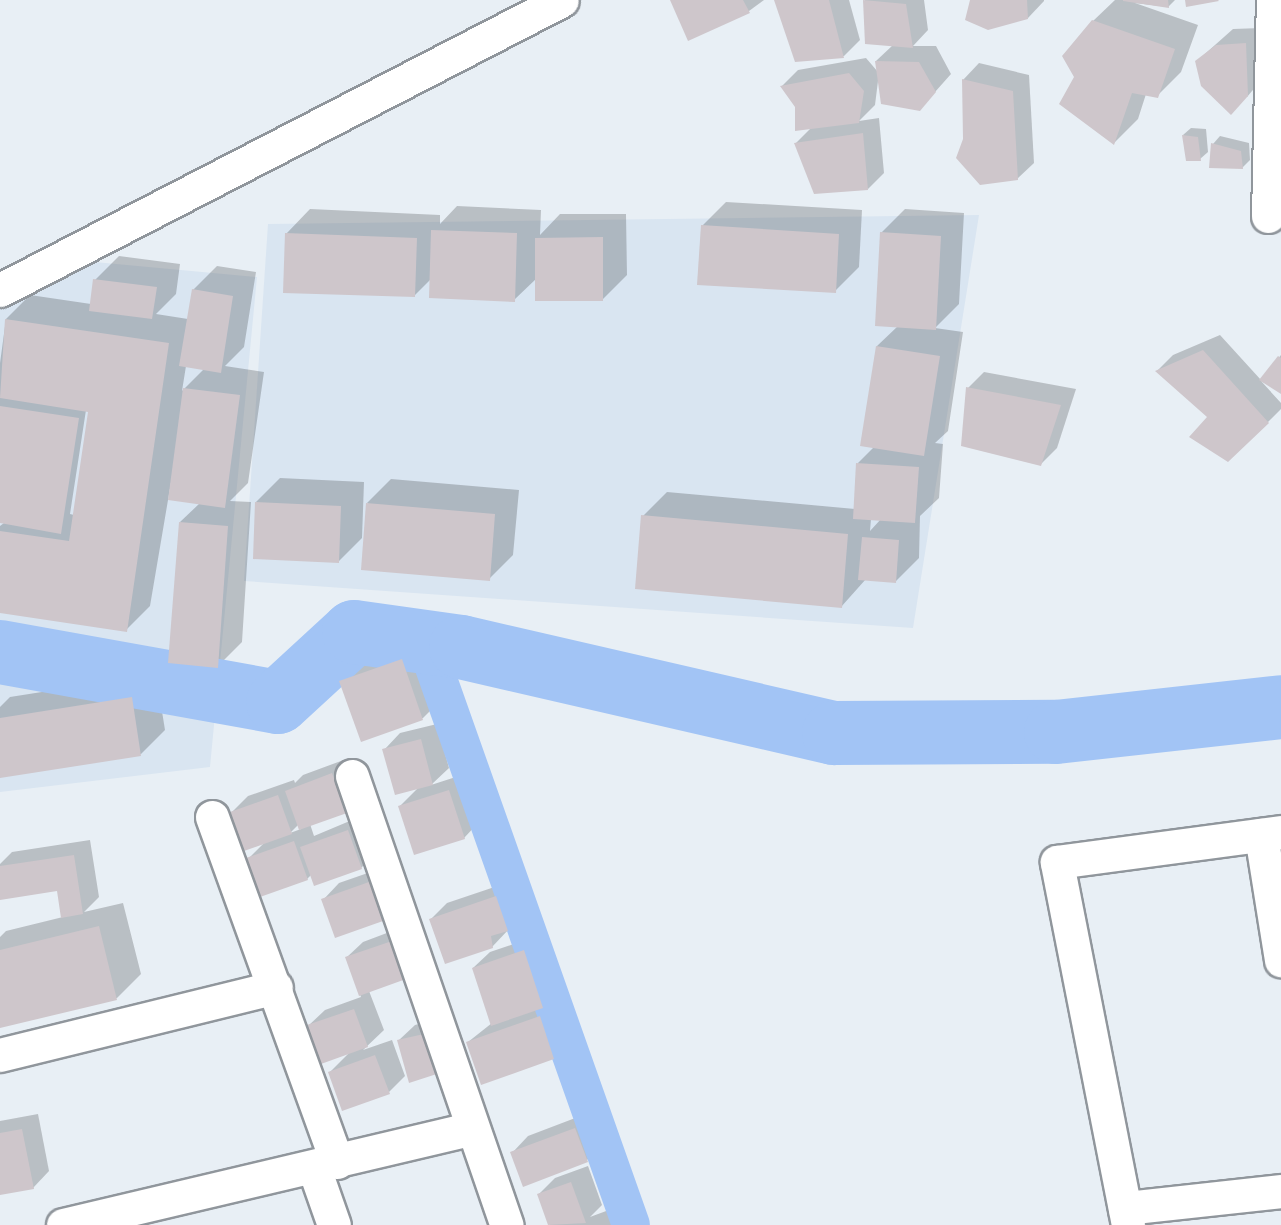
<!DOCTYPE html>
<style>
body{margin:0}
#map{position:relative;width:1281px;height:1225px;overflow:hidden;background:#e8eff5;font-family:"Space Grotesk",sans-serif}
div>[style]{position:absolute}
.built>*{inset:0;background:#d9e5f1}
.shadow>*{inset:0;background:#0003}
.canal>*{height:38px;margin:-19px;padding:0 19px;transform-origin:19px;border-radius:19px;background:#a2c4f5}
.river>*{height:64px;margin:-32px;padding:0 32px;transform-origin:32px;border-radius:32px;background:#a2c4f5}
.building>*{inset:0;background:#cec6cb}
.roads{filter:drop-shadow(2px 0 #90969c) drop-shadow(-2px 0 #90969c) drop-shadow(0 2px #90969c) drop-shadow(0 -2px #90969c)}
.minor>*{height:33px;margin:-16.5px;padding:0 16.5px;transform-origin:16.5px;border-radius:16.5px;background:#fff}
span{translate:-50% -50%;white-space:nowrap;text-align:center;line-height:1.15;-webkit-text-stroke:6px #fff;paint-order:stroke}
</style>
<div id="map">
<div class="built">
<i style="clip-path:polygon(979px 215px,913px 628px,244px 581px,268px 224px)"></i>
<i style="clip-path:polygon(84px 261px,257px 277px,210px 767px,0 792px,0 304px)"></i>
</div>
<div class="shadow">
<i style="clip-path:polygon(672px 0,764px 0,749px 11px,689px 39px)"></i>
<i style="clip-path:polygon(775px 0,849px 0,860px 40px,844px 56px,796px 61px)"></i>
<i style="clip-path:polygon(865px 0,924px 0,928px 30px,913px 46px,936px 46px,951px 74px,919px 110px,878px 81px,875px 105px,859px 121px,879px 118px,884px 173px,868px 189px,796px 143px,812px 127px,782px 86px,798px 70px,866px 58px,878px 72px,876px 61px,893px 45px,867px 43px)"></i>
<i style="clip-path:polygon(972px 0,1044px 0,1044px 1px,1028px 18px)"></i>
<i style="clip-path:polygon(1115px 0,1175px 0,1168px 7px,1135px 3px,1198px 25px,1181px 72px,1157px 96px,1146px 94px,1138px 119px,1114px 143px,1076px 77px,1093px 21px)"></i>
<i style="clip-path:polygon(1261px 28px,1263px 78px,1247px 97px,1197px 61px,1233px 29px)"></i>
<i style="clip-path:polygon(979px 63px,1029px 75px,1034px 163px,1017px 179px,963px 80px)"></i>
<i style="clip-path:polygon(1191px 128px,1206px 129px,1208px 152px,1200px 159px,1183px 135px)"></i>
<i style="clip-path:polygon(1220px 136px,1249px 143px,1250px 160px,1242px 168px,1213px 144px)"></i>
<i style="clip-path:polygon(726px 202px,862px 210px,859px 267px,835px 291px,702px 226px)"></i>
<i style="clip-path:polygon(457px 206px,541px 210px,540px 235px,560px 214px,626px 214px,627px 275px,603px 299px,537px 278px,514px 300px,431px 279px,414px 296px,286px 234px,310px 209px,440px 215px,440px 224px)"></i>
<i style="clip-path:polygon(evenodd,905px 209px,964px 213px,959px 304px,935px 328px,963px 332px,948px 431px,935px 443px,943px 444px,939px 498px,920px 516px,919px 558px,895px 582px,866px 579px,841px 607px,643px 516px,667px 492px,855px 509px,858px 463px,874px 447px,877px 346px,898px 326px,881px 233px,905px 209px,871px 519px,881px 519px,870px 531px,871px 519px)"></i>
<i style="clip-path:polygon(evenodd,119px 256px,180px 264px,176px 294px,156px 314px,188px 319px,193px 290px,217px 266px,256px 272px,244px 347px,225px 366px,264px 372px,248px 483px,230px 501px,251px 502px,242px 642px,218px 666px,180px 522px,200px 503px,176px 453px,150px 606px,126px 630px,0 612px,0 526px,4px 523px,0 522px,0 363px,6px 319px,30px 295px,91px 304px,95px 280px,119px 256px,186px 366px,204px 369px,182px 391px,186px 366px,119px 256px,86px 410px,90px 410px,74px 515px,70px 514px,86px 410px)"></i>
<i style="clip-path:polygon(1220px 335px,1261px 380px,1281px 355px,1281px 392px,1261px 381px,1281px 403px,1281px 409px,1268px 422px,1209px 417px,1157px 371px,1173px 355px)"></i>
<i style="clip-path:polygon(984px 372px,1076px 389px,1057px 448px,1041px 464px,968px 388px)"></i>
<i style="clip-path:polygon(280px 478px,364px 482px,362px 538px,338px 562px,256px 502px)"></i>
<i style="clip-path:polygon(391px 479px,519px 490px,513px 555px,489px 579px,367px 503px)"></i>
<i style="clip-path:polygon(418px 644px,439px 702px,423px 718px,362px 740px,341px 682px,357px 666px)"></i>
<i style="clip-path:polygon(156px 674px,165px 730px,141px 754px,0 777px,0 707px,10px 697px)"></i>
<i style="clip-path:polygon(437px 724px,449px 768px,431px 785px,465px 774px,480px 821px,464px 838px,400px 806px,418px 788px,384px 750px,400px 733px)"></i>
<i style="clip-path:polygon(evenodd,349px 758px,362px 795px,346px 812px,310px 824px,314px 836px,364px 815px,377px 852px,361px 868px,312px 874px,307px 879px,248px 859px,265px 842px,232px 812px,248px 796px,294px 780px,295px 783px,303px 775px,349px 758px,299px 824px,301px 829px,290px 833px,299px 824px)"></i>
<i style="clip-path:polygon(90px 840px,99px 897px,84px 912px,123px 903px,141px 974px,117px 998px,0 1026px,0 937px,6px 931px,63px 917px,59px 889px,0 894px,0 864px,12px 852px)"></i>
<i style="clip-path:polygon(385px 867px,398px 903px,382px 919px,323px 900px,339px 883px)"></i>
<i style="clip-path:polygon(512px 881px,524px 913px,492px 947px,431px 919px,447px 903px)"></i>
<i style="clip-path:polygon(408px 925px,369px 991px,384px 1030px,363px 1050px,392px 1040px,405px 1076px,389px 1092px,329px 1073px,350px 1052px,308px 1026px,325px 1010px,361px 997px,346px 958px,363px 942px)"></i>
<i style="clip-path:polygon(540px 935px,559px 991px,545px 1005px,556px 1001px,570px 1042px,554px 1058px,468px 1042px,492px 1023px,473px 968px,490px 952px)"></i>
<i style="clip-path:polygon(449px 1016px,462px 1053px,398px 1041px,415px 1025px)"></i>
<i style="clip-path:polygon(591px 1112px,603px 1144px,587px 1160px,512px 1153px,528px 1136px)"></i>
<i style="clip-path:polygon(38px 1114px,49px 1171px,33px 1188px,0 1194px,0 1121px)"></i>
<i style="clip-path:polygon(588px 1166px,602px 1205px,590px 1217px,625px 1204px,633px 1225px,550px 1225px,539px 1194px,555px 1178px)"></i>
</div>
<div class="canal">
<i style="left:425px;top:642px;width:618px;rotate:70.54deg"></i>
</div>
<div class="river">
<i style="left:0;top:652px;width:282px;rotate:10.2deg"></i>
<i style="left:278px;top:702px;width:103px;rotate:-42.6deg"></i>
<i style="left:354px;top:632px;width:108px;rotate:8deg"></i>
<i style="left:461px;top:647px;width:383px;rotate:13deg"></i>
<i style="left:834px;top:733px;width:222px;rotate:-0.3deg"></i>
<i style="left:1056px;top:732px;width:226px;rotate:-6.3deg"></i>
</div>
<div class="building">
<i style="clip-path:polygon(670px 0,743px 0,750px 13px,688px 41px)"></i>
<i style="clip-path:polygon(774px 0,829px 0,844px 58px,795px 62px)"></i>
<i style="clip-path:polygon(863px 0,906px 4px,913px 48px,865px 44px)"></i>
<i style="clip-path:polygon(970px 0,1027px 0,1028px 19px,988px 30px,965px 20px)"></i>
<i style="clip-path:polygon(1123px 0,1168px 0,1169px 8px,1123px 1px)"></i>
<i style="clip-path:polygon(1185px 0,1218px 0,1219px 1px,1186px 7px)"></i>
<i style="clip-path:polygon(1092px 20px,1175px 49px,1158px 98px,1132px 93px,1114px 145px,1059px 104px,1074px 77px,1062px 56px)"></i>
<i style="clip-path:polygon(1246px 43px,1248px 96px,1231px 115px,1201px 86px,1195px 61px,1216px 45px)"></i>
<i style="clip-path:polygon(875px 61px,919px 62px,936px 92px,920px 111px,881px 104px)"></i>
<i style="clip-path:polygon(849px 73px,864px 91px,859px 123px,795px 131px,795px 107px,780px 86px)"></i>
<i style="clip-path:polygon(962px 79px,1013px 91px,1018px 180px,980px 185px,956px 158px,963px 139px)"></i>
<i style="clip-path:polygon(863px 133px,868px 190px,814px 194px,794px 143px)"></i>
<i style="clip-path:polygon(1182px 135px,1198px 137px,1201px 161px,1186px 161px)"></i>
<i style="clip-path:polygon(1211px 143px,1241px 151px,1243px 169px,1209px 168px)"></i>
<i style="clip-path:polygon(701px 225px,839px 234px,836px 293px,697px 285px)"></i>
<i style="clip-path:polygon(431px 230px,517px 233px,515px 302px,429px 298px)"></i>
<i style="clip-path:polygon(880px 232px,941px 236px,936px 330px,875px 326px)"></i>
<i style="clip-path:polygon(285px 233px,417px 238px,415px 297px,283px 293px)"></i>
<i style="clip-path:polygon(603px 237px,603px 301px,535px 301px,535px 238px)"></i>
<i style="clip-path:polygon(93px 279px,157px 287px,152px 319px,89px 311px)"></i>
<i style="clip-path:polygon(192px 289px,233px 296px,221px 373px,179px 366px)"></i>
<i style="clip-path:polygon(5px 319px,169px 343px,127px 632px,0 613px,0 531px,69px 541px,88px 412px,0 398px)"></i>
<i style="clip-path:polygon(876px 346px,940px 356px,924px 456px,860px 446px)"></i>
<i style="clip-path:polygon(1203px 350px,1269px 423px,1228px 462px,1189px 437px,1207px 417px,1155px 371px)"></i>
<i style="clip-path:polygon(1278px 356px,1281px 358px,1281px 394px,1259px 380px)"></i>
<i style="clip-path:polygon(966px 387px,1061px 405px,1041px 466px,961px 446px)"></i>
<i style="clip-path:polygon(183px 388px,240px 395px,225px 508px,168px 500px)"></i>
<i style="clip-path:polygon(0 406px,79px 418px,61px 534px,0 523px)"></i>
<i style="clip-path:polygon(856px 463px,919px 467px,915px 523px,853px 519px)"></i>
<i style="clip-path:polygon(255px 502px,341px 506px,339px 563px,253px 559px)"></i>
<i style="clip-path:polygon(366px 503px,495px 514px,490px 581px,361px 570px)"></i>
<i style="clip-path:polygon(641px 515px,848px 534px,842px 608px,635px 589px)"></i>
<i style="clip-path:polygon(179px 522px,228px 526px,218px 668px,168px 663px)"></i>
<i style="clip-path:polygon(862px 537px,899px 540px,896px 583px,858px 580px)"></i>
<i style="clip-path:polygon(402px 659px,423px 720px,361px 742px,339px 681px)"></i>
<i style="clip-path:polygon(132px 697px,141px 756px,0 778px,0 718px)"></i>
<i style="clip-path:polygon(421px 739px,433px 785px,395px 795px,382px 749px)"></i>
<i style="clip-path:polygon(332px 773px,347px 813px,299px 830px,285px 791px)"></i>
<i style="clip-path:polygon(449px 790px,465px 839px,414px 855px,398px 806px)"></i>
<i style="clip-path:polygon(278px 795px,292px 834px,244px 851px,230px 812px)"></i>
<i style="clip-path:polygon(348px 830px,362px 869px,314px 886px,300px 847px)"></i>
<i style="clip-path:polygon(294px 841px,308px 880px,260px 897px,246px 858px)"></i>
<i style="clip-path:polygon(74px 855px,83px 914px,61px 918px,57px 891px,0 900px,0 866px)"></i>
<i style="clip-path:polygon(369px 882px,383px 921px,335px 938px,321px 899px)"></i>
<i style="clip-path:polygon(496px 896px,508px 931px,491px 936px,493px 948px,445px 964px,429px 919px)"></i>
<i style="clip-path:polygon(99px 926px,117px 1000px,0 1028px,0 950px)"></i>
<i style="clip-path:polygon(392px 941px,406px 979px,359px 996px,345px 957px)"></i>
<i style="clip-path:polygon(524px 950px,543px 1008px,491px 1026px,472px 968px)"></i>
<i style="clip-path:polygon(354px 1009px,368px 1047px,321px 1064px,307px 1025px)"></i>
<i style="clip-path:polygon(540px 1016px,554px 1059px,481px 1085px,466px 1042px)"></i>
<i style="clip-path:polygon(433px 1032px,446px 1071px,409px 1083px,397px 1040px)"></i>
<i style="clip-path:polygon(375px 1055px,390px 1094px,342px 1111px,328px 1072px)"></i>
<i style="clip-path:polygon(575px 1128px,588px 1162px,523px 1187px,510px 1152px)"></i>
<i style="clip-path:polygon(22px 1129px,34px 1189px,0 1195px,0 1133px)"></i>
<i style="clip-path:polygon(571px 1182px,586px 1223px,548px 1225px,537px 1194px)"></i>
</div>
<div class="roads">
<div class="minor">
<i style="left:1268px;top:216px;width:216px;rotate:-88.7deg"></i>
<i style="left:0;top:290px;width:632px;rotate:-27.29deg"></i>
<i style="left:352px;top:776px;width:475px;rotate:71deg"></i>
<i style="left:212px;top:817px;width:367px;rotate:70.1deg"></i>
<i style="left:1261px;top:835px;width:127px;rotate:80.9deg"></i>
<i style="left:0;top:1055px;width:284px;rotate:-13.8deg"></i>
<i style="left:314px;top:1168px;width:60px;rotate:70.7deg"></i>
<i style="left:1125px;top:1208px;width:157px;rotate:-6.2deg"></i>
<i style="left:63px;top:1225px;width:420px;rotate:-13.3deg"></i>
<i style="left:1128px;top:1225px;width:370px;rotate:-101.1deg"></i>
<i style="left:1057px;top:862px;width:226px;rotate:-7.6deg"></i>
</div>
</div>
</div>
